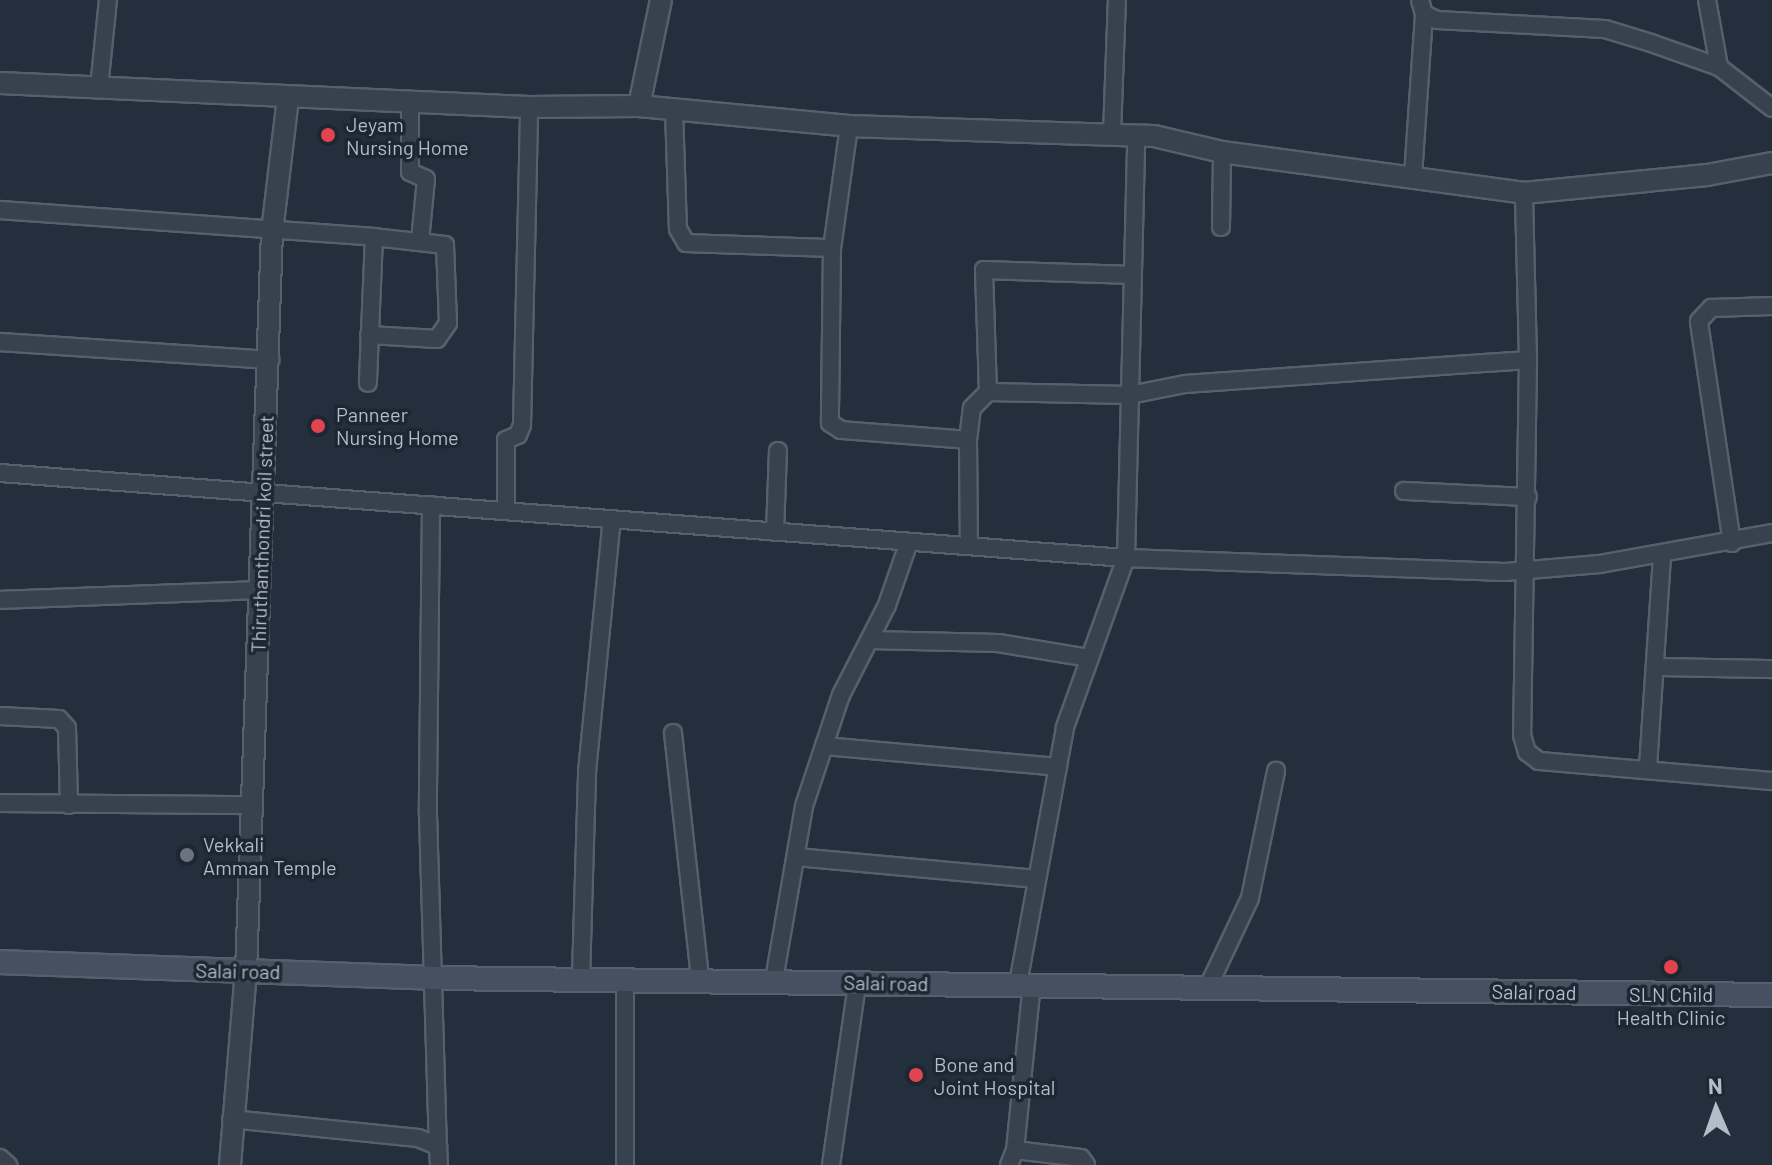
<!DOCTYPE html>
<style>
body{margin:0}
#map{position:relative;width:1772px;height:1165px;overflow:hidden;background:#242f3e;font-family:Barlow,sans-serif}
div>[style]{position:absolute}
.roads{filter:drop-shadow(2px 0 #565f6c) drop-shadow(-2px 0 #565f6c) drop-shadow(0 2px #565f6c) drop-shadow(0 -2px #565f6c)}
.minor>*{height:16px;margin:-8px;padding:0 8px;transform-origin:8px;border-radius:8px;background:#38414e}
.tertiary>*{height:20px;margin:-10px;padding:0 10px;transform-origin:10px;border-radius:10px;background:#38414e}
.secondary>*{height:22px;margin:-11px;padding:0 11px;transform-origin:11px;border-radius:11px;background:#465061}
.dots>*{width:22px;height:22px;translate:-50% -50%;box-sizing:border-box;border:4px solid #1d2633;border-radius:50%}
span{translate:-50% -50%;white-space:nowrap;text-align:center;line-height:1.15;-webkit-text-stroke:7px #1d2633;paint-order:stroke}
.poi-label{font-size:20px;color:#b4bcc9}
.left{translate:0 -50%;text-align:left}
.street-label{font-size:20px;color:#b4bcc9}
.north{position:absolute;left:1676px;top:1069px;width:80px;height:80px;-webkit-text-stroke:6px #1d2633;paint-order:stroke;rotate:358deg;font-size:22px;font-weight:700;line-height:32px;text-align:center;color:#b4bcc9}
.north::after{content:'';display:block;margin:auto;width:28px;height:36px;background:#b4bcc9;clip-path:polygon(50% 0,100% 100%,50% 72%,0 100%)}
</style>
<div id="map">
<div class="roads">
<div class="minor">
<i style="left:1420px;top:0;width:15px;rotate:74deg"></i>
<i style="left:1424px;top:14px;width:14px;rotate:25deg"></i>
<i style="left:1437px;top:20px;width:168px;rotate:3.1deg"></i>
<i style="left:1605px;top:29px;width:48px;rotate:16.9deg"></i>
<i style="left:1651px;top:43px;width:72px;rotate:19.4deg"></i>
<i style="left:1719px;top:67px;width:67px;rotate:37.7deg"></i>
<i style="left:1707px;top:0;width:68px;rotate:79.8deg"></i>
<i style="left:99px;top:88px;width:88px;rotate:-84.2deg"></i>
<i style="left:410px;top:102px;width:70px;rotate:90deg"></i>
<i style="left:410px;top:172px;width:17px;rotate:24deg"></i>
<i style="left:426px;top:179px;width:62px;rotate:95.5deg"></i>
<i style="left:674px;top:110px;width:119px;rotate:88.1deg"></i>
<i style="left:678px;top:229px;width:16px;rotate:60deg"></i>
<i style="left:686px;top:243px;width:146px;rotate:2deg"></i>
<i style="left:849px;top:126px;width:123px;rotate:97.9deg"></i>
<i style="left:832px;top:248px;width:175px;rotate:90.7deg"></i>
<i style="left:830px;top:423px;width:13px;rotate:32deg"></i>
<i style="left:841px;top:430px;width:127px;rotate:4.5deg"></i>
<i style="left:968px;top:440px;width:106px;rotate:89.5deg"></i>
<i style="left:1112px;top:134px;width:134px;rotate:-87.9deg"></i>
<i style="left:1413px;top:176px;width:162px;rotate:-86.1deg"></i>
<i style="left:0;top:210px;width:375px;rotate:4.1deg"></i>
<i style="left:374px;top:237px;width:146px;rotate:92.4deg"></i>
<i style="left:1221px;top:227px;width:75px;rotate:-89.2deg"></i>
<i style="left:369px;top:335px;width:68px;rotate:3.4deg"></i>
<i style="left:437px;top:339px;width:19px;rotate:-55deg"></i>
<i style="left:448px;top:323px;width:78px;rotate:-92.2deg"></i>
<i style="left:445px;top:245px;width:71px;rotate:-173.6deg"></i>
<i style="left:0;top:342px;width:271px;rotate:3.8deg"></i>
<i style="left:1528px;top:360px;width:375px;rotate:90.9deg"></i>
<i style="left:1522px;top:735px;width:18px;rotate:74deg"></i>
<i style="left:1527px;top:752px;width:15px;rotate:37deg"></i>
<i style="left:1539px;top:761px;width:234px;rotate:4.9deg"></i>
<i style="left:988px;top:392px;width:122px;rotate:-91.9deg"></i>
<i style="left:984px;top:270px;width:148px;rotate:1.9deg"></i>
<i style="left:968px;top:440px;width:32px;rotate:-83deg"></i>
<i style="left:972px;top:408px;width:23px;rotate:-45deg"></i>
<i style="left:988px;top:392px;width:142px;rotate:1.2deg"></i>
<i style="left:1130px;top:395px;width:56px;rotate:-11.3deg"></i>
<i style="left:1185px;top:384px;width:344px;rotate:-4deg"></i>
<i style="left:1528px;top:360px;width:167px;rotate:-91.4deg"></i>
<i style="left:0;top:473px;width:1129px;rotate:4.32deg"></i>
<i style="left:1126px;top:558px;width:379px;rotate:2.1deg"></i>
<i style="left:1505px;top:572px;width:95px;rotate:-4.8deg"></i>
<i style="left:1600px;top:564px;width:175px;rotate:-10.2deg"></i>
<i style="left:1404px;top:491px;width:124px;rotate:2.8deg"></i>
<i style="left:431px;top:505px;width:309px;rotate:90.6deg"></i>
<i style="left:428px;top:814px;width:332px;rotate:88.3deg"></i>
<i style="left:506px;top:510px;width:70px;rotate:-90deg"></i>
<i style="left:506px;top:440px;width:13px;rotate:-23deg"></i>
<i style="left:518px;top:435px;width:11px;rotate:-68deg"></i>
<i style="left:522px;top:425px;width:318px;rotate:-88.7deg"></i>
<i style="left:775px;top:532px;width:81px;rotate:-87.9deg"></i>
<i style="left:1732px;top:543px;width:224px;rotate:-98.5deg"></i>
<i style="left:1699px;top:321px;width:18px;rotate:-47deg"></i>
<i style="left:1711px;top:308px;width:61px;rotate:-1.9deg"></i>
<i style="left:0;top:600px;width:259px;rotate:-2.2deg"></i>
<i style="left:870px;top:640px;width:128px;rotate:1.3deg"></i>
<i style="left:998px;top:643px;width:93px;rotate:9.3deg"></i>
<i style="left:1655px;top:667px;width:117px;rotate:1deg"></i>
<i style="left:0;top:716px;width:59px;rotate:2.9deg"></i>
<i style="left:59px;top:719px;width:12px;rotate:48deg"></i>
<i style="left:67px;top:728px;width:77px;rotate:88.5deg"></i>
<i style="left:673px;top:733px;width:247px;rotate:83.7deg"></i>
<i style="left:824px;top:746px;width:235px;rotate:5.1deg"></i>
<i style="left:1648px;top:767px;width:213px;rotate:-86.2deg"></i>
<i style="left:0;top:803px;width:252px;rotate:0.5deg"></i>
<i style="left:796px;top:857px;width:242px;rotate:5.2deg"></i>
<i style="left:581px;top:977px;width:205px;rotate:-88.3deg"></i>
<i style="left:587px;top:772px;width:254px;rotate:-84.4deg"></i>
<i style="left:774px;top:980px;width:177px;rotate:-80.2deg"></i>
<i style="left:804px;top:806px;width:117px;rotate:-71.6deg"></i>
<i style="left:841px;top:695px;width:101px;rotate:-62.9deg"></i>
<i style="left:887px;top:605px;width:67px;rotate:-70.8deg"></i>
<i style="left:1032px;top:983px;width:168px;rotate:95.8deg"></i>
<i style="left:1015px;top:1150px;width:66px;rotate:6.9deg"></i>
<i style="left:1081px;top:1158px;width:9px;rotate:54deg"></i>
<i style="left:1018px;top:984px;width:261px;rotate:-79.6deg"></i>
<i style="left:1065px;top:727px;width:180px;rotate:-70.2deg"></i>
<i style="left:1126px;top:558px;width:423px;rotate:-88.6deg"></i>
<i style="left:1208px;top:987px;width:98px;rotate:-64.7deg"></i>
<i style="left:1250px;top:898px;width:130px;rotate:-78.4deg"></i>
<i style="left:231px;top:1119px;width:188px;rotate:5.8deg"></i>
<i style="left:418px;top:1138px;width:22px;rotate:22deg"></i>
<i style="left:438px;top:1146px;width:19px;rotate:87deg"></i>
<i style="left:0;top:1158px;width:11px;rotate:41deg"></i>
<i style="left:625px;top:1165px;width:188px;rotate:-90deg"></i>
<i style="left:831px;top:1165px;width:183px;rotate:-81.8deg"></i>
<i style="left:1009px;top:1165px;width:16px;rotate:-68deg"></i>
</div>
<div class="tertiary">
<i style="left:0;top:83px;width:530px;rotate:2.6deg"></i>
<i style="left:529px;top:107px;width:110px;rotate:-0.5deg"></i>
<i style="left:639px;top:106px;width:211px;rotate:5.4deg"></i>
<i style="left:849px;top:126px;width:305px;rotate:1.9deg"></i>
<i style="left:1154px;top:136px;width:70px;rotate:13.2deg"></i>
<i style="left:1222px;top:152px;width:305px;rotate:7.7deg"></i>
<i style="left:1524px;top:193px;width:184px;rotate:-5.6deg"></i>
<i style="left:1707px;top:175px;width:66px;rotate:-10.5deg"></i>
<i style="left:639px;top:106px;width:108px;rotate:-78.3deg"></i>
<i style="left:230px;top:1165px;width:194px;rotate:-85.3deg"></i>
<i style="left:246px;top:972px;width:740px;rotate:-87.99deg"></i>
<i style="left:272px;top:232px;width:136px;rotate:-83.2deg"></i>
</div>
<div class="secondary">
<i style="left:0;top:962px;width:436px;rotate:2.1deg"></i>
<i style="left:436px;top:978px;width:1336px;rotate:0.73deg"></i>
</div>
</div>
<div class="dots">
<i style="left:328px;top:135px;background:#e0444e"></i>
<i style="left:318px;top:426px;background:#e0444e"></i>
<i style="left:187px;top:855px;background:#6b7280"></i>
<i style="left:1671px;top:967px;background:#e0444e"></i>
<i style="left:916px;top:1075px;background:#e0444e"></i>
</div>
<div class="poi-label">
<span class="left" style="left:346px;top:136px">Jeyam<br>Nursing Home</span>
<span class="left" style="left:336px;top:426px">Panneer<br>Nursing Home</span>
<span class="left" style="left:203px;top:856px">Vekkali<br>Amman Temple</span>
<span style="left:1671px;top:1006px">SLN Child<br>Health Clinic</span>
<span class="left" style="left:934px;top:1076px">Bone and<br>Joint Hospital</span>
</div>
<div class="street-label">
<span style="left:262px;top:534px;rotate:-88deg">Thiruthanthondri koil street</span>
<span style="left:238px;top:971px;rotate:1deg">Salai road</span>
<span style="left:886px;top:983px;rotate:1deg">Salai road</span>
<span style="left:1534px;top:992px;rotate:1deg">Salai road</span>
</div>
<div class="north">N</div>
</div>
